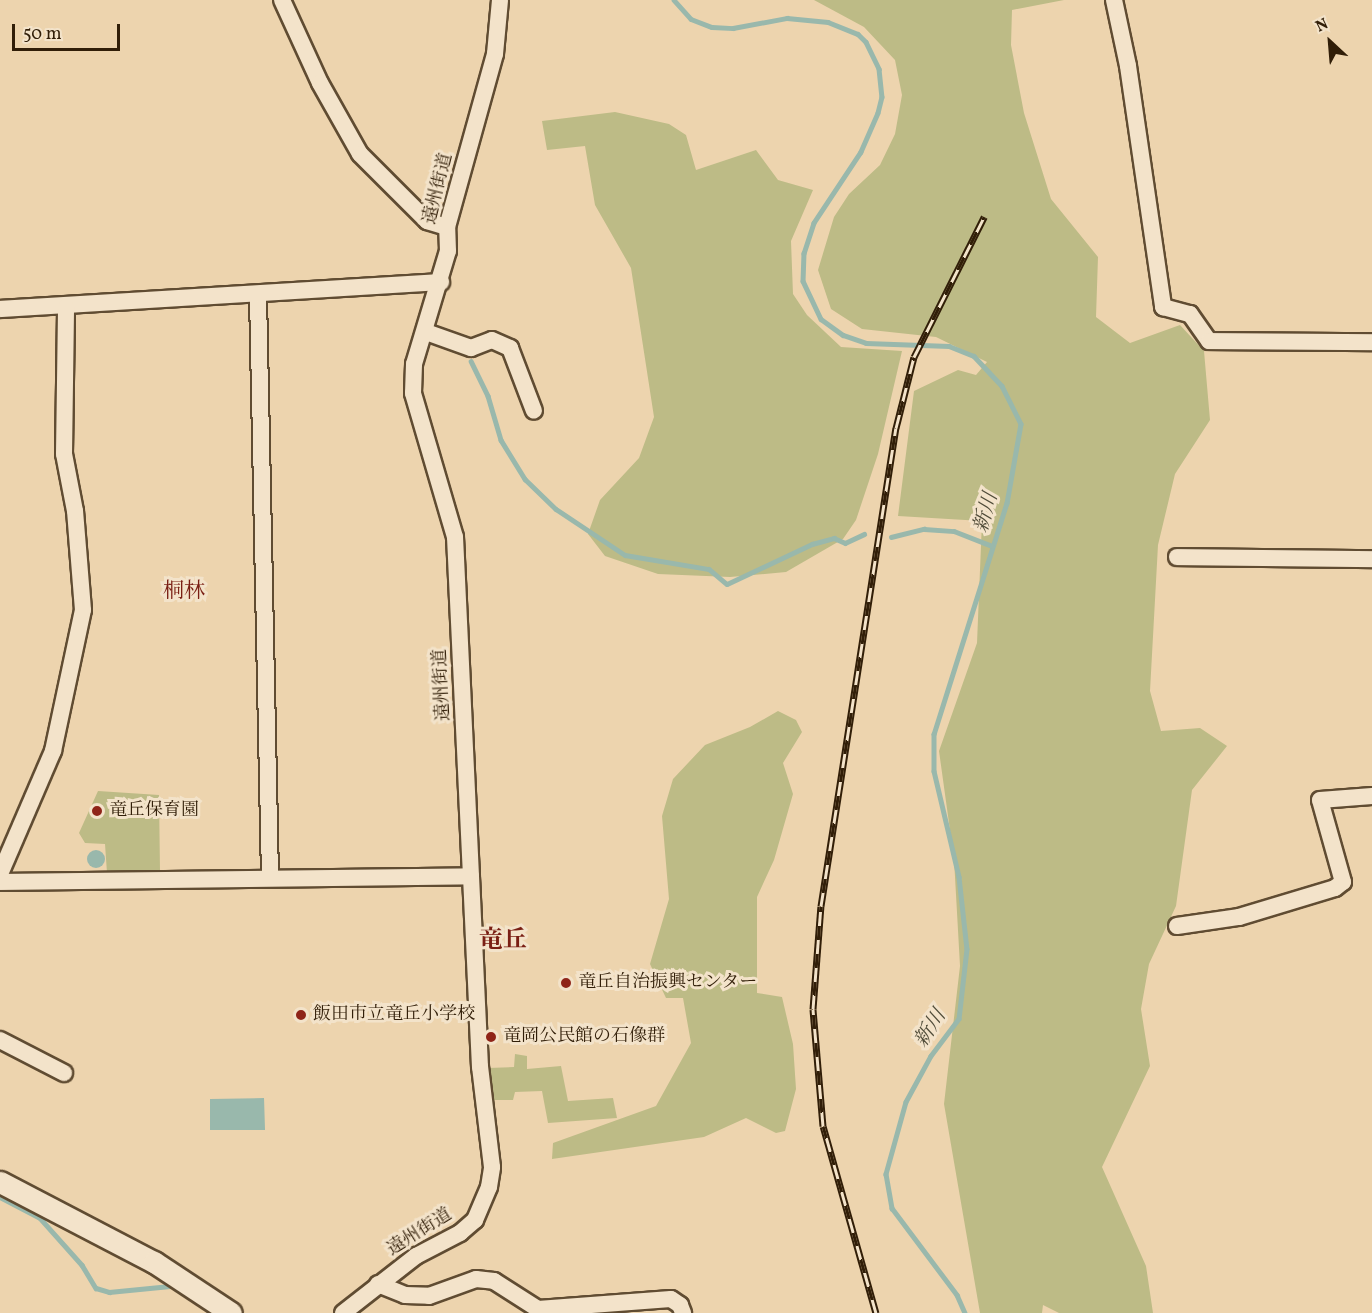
<!DOCTYPE html>
<meta charset="utf-8">
<style>
body{margin:0}
#map{position:relative;width:1372px;height:1313px;overflow:hidden;background:#edd4ae;font-family:Vollkorn,"Noto Serif JP",serif}
div>[style]{position:absolute}
.green>*{inset:0;background:#bdbb86}
.water>*{inset:0;background:#99b8ac}
.round{border-radius:50%}
.stream>*{height:4.5px;margin:-2.25px;padding:0 2.25px;transform-origin:2.25px;border-radius:2.25px;background:#99b8ac}
.roads{filter:drop-shadow(2px 0 #604c32) drop-shadow(-2px 0 #604c32) drop-shadow(0 2px #604c32) drop-shadow(0 -2px #604c32)}
.minor>*{height:16px;margin:-8px;padding:0 8px;transform-origin:8px;border-radius:8px;background:#f3e3ca}
.tertiary>*{height:21px;margin:-10.5px;padding:0 10.5px;transform-origin:10.5px;border-radius:10.5px;background:#f3e3ca}
.rail>*{height:7px;margin-top:-3.5px;transform-origin:0;background:repeating-linear-gradient(90deg,#f3e3ca 0 14px,#311e08 0 28px);box-sizing:border-box;border-block:2px solid #311e08}
.dots>*{width:16px;height:16px;translate:-50% -50%;box-sizing:border-box;border:3px solid #f3e3ca;border-radius:50%}
span{translate:-50% -50%;white-space:nowrap;text-align:center;line-height:1.15;-webkit-text-stroke:6px #f3e3ca;paint-order:stroke}
.street-label{font-size:18px;color:#311e08}
.poi-label{font-size:18px;color:#311e08}
.left{translate:0 -50%;text-align:left}
.water-label{font-size:20px;color:#504c39;font-style:italic}
.quarter-label{font-size:21px;color:#7a1f14}
.district-label{font-size:24px;color:#7a1f14;font-weight:700}
.north{position:absolute;left:1300px;top:12px;width:60px;height:60px;-webkit-text-stroke:4px #f3e3ca;paint-order:stroke;rotate:334deg;font-size:16px;font-weight:700;line-height:24px;text-align:center;color:#311e08}
.north::after{content:'';display:block;margin:auto;width:21px;height:27px;background:#311e08;clip-path:polygon(50% 0,100% 100%,50% 72%,0 100%)}
.scale{position:absolute;left:12px;top:24px;width:108px;height:27px;box-sizing:border-box;border:3px solid #311e08;border-top:0;padding-left:8px;font-size:18px;line-height:21px;white-space:nowrap;color:#311e08;-webkit-text-stroke:4px #f3e3ca;paint-order:stroke}
</style>
<div id="map">
<div class="green">
<i style="clip-path:polygon(814px 0,1064px 0,1012px 10px,1011px 45px,1024px 113px,1051px 199px,1098px 257px,1096px 317px,1130px 343px,1180px 325px,1204px 351px,1210px 420px,1175px 474px,1158px 545px,1150px 691px,1161px 731px,1200px 728px,1227px 746px,1192px 790px,1176px 906px,1149px 964px,1141px 1009px,1150px 1066px,1102px 1167px,1146px 1266px,1153px 1313px,1059px 1313px,1043px 1305px,1042px 1313px,980px 1313px,944px 1104px,960px 966px,954px 859px,939px 751px,977px 643px,982px 521px,898px 516px,914px 391px,958px 370px,976px 375px,987px 362px,936px 337px,862px 329px,831px 309px,818px 270px,834px 217px,849px 194px,880px 165px,895px 134px,902px 95px,895px 60px,864px 27px)"></i>
<i style="clip-path:polygon(615px 112px,669px 124px,686px 135px,696px 170px,756px 150px,778px 180px,813px 190px,791px 241px,793px 294px,807px 315px,841px 347px,902px 351px,878px 454px,856px 520px,843px 539px,786px 572px,730px 577px,658px 574px,605px 556px,588px 534px,600px 500px,639px 458px,654px 417px,631px 268px,595px 205px,585px 146px,547px 150px,542px 121px)"></i>
<i style="clip-path:polygon(778px 711px,796px 720px,802px 732px,783px 763px,793px 794px,774px 860px,757px 897px,757px 993px,782px 997px,793px 1044px,796px 1089px,785px 1131px,776px 1133px,746px 1118px,704px 1137px,552px 1159px,553px 1143px,656px 1106px,691px 1043px,683px 998px,666px 998px,650px 964px,669px 899px,662px 816px,673px 779px,705px 745px,750px 727px)"></i>
<i style="clip-path:polygon(98px 791px,159px 795px,160px 871px,107px 873px,105px 844px,85px 843px,79px 833px)"></i>
<i style="clip-path:polygon(515px 1054px,527px 1056px,527px 1069px,561px 1066px,568px 1101px,613px 1098px,617px 1118px,548px 1123px,542px 1091px,515px 1092px,513px 1100px,491px 1100px,488px 1068px,514px 1067px)"></i>
</div>
<div class="water">
<i class="round" style="left:87px;top:850px;width:18px;height:18px"></i>
<i style="clip-path:polygon(264px 1098px,265px 1130px,210px 1130px,210px 1099px)"></i>
</div>
<div class="stream">
<i style="left:674px;top:0;width:25px;rotate:48deg"></i>
<i style="left:691px;top:19px;width:22px;rotate:21deg"></i>
<i style="left:712px;top:27px;width:21px;rotate:3deg"></i>
<i style="left:733px;top:28px;width:55px;rotate:-10.5deg"></i>
<i style="left:787px;top:18px;width:41px;rotate:5.6deg"></i>
<i style="left:828px;top:22px;width:32px;rotate:22deg"></i>
<i style="left:858px;top:34px;width:11px;rotate:45deg"></i>
<i style="left:866px;top:42px;width:30px;rotate:64deg"></i>
<i style="left:879px;top:69px;width:28px;rotate:84deg"></i>
<i style="left:882px;top:97px;width:16px;rotate:104deg"></i>
<i style="left:878px;top:113px;width:43px;rotate:113.6deg"></i>
<i style="left:861px;top:152px;width:85px;rotate:123.5deg"></i>
<i style="left:814px;top:223px;width:32px;rotate:108deg"></i>
<i style="left:804px;top:253px;width:28px;rotate:92deg"></i>
<i style="left:803px;top:281px;width:42px;rotate:64.7deg"></i>
<i style="left:821px;top:319px;width:27px;rotate:36deg"></i>
<i style="left:843px;top:335px;width:24px;rotate:19deg"></i>
<i style="left:866px;top:343px;width:83px;rotate:2.1deg"></i>
<i style="left:949px;top:346px;width:27px;rotate:22deg"></i>
<i style="left:974px;top:356px;width:41px;rotate:47deg"></i>
<i style="left:1002px;top:386px;width:42px;rotate:63.4deg"></i>
<i style="left:1021px;top:424px;width:80px;rotate:100deg"></i>
<i style="left:1007px;top:503px;width:242px;rotate:107.5deg"></i>
<i style="left:934px;top:734px;width:37px;rotate:90deg"></i>
<i style="left:934px;top:771px;width:109px;rotate:76.7deg"></i>
<i style="left:959px;top:877px;width:72px;rotate:83.7deg"></i>
<i style="left:967px;top:949px;width:70px;rotate:96.5deg"></i>
<i style="left:959px;top:1019px;width:46px;rotate:127.1deg"></i>
<i style="left:931px;top:1056px;width:52px;rotate:118.5deg"></i>
<i style="left:906px;top:1102px;width:75px;rotate:105.5deg"></i>
<i style="left:886px;top:1174px;width:35px;rotate:80deg"></i>
<i style="left:892px;top:1208px;width:109px;rotate:53.2deg"></i>
<i style="left:957px;top:1295px;width:20px;rotate:66deg"></i>
<i style="left:471px;top:361px;width:39px;rotate:64deg"></i>
<i style="left:488px;top:396px;width:46px;rotate:73.5deg"></i>
<i style="left:501px;top:440px;width:46px;rotate:58.4deg"></i>
<i style="left:525px;top:479px;width:43px;rotate:44.1deg"></i>
<i style="left:556px;top:509px;width:83px;rotate:33.7deg"></i>
<i style="left:625px;top:555px;width:85px;rotate:9.5deg"></i>
<i style="left:709px;top:569px;width:23px;rotate:40deg"></i>
<i style="left:727px;top:584px;width:94px;rotate:-25.2deg"></i>
<i style="left:812px;top:544px;width:23px;rotate:-15deg"></i>
<i style="left:834px;top:538px;width:12px;rotate:24deg"></i>
<i style="left:845px;top:543px;width:21px;rotate:-25deg"></i>
<i style="left:891px;top:537px;width:34px;rotate:-14deg"></i>
<i style="left:924px;top:529px;width:30px;rotate:4deg"></i>
<i style="left:954px;top:531px;width:41px;rotate:21.5deg"></i>
<i style="left:0;top:1197px;width:45px;rotate:27.7deg"></i>
<i style="left:40px;top:1218px;width:63px;rotate:48.2deg"></i>
<i style="left:82px;top:1265px;width:27px;rotate:59deg"></i>
<i style="left:96px;top:1288px;width:14px;rotate:17deg"></i>
<i style="left:109px;top:1292px;width:61px;rotate:-5.6deg"></i>
</div>
<div class="roads">
<div class="minor">
<i style="left:282px;top:0;width:91px;rotate:65.4deg"></i>
<i style="left:320px;top:83px;width:81px;rotate:60.6deg"></i>
<i style="left:360px;top:154px;width:95px;rotate:45deg"></i>
<i style="left:427px;top:221px;width:21px;rotate:17deg"></i>
<i style="left:1114px;top:0;width:67px;rotate:78deg"></i>
<i style="left:1128px;top:66px;width:244px;rotate:81.7deg"></i>
<i style="left:1163px;top:307px;width:28px;rotate:15deg"></i>
<i style="left:1190px;top:314px;width:33px;rotate:55deg"></i>
<i style="left:1209px;top:341px;width:163px;rotate:0.4deg"></i>
<i style="left:258px;top:295px;width:581px;rotate:88.82deg"></i>
<i style="left:0;top:309px;width:442px;rotate:-3.5deg"></i>
<i style="left:426px;top:332px;width:48px;rotate:19.6deg"></i>
<i style="left:471px;top:348px;width:22px;rotate:-21deg"></i>
<i style="left:492px;top:340px;width:20px;rotate:24deg"></i>
<i style="left:510px;top:348px;width:67px;rotate:69.1deg"></i>
<i style="left:1177px;top:557px;width:195px;rotate:0.6deg"></i>
<i style="left:0;top:874px;width:134px;rotate:-66.7deg"></i>
<i style="left:53px;top:751px;width:144px;rotate:-78deg"></i>
<i style="left:83px;top:610px;width:99px;rotate:-94.6deg"></i>
<i style="left:75px;top:511px;width:58px;rotate:-100.9deg"></i>
<i style="left:64px;top:454px;width:147px;rotate:-89.2deg"></i>
<i style="left:0;top:882px;width:471px;rotate:-0.7deg"></i>
<i style="left:1177px;top:926px;width:63px;rotate:-8.3deg"></i>
<i style="left:1239px;top:917px;width:100px;rotate:-16.8deg"></i>
<i style="left:1335px;top:888px;width:10px;rotate:-37deg"></i>
<i style="left:1343px;top:882px;width:85px;rotate:-105.7deg"></i>
<i style="left:1320px;top:800px;width:52px;rotate:-4.4deg"></i>
<i style="left:0;top:1040px;width:72px;rotate:27.3deg"></i>
<i style="left:378px;top:1284px;width:29px;rotate:22deg"></i>
<i style="left:405px;top:1295px;width:24px;rotate:2deg"></i>
<i style="left:429px;top:1296px;width:50px;rotate:-19.9deg"></i>
<i style="left:476px;top:1279px;width:18px;rotate:6deg"></i>
<i style="left:494px;top:1281px;width:52px;rotate:32.5deg"></i>
<i style="left:538px;top:1309px;width:133px;rotate:-4.3deg"></i>
<i style="left:671px;top:1299px;width:11px;rotate:34deg"></i>
<i style="left:680px;top:1305px;width:9px;rotate:69deg"></i>
<i style="left:343px;top:1313px;width:93px;rotate:-38deg"></i>
<i style="left:416px;top:1256px;width:50px;rotate:-27.6deg"></i>
<i style="left:460px;top:1233px;width:20px;rotate:-41deg"></i>
<i style="left:475px;top:1220px;width:36px;rotate:-67deg"></i>
<i style="left:489px;top:1187px;width:20px;rotate:-81deg"></i>
<i style="left:492px;top:1167px;width:101px;rotate:-96.8deg"></i>
<i style="left:480px;top:1067px;width:531px;rotate:-92.7deg"></i>
<i style="left:455px;top:537px;width:150px;rotate:-106.3deg"></i>
<i style="left:413px;top:393px;width:29px;rotate:-88deg"></i>
<i style="left:414px;top:364px;width:118px;rotate:-73.3deg"></i>
<i style="left:448px;top:251px;width:24px;rotate:-92deg"></i>
<i style="left:447px;top:227px;width:180px;rotate:-74.5deg"></i>
<i style="left:495px;top:54px;width:54px;rotate:-84.7deg"></i>
</div>
<div class="tertiary">
<i style="left:0;top:1182px;width:174px;rotate:27.5deg"></i>
<i style="left:154px;top:1262px;width:92px;rotate:33.5deg"></i>
</div>
</div>
<div class="rail">
<i style="left:876px;top:1313px;width:194px;rotate:-105.8deg"></i>
<i style="left:823px;top:1126px;width:117px;rotate:-94.9deg"></i>
<i style="left:813px;top:1009px;width:103px;rotate:-85.6deg"></i>
<i style="left:821px;top:906px;width:484px;rotate:-81.1deg"></i>
<i style="left:896px;top:428px;width:73px;rotate:-75.8deg"></i>
<i style="left:914px;top:357px;width:157px;rotate:-63.4deg"></i>
</div>
<div class="dots">
<i style="left:97px;top:811px;background:#8f2418"></i>
<i style="left:566px;top:983px;background:#8f2418"></i>
<i style="left:301px;top:1015px;background:#8f2418"></i>
<i style="left:491px;top:1037px;background:#8f2418"></i>
</div>
<div class="street-label">
<span style="left:439px;top:189px;rotate:-76deg">遠州街道</span>
<span style="left:443px;top:685px;rotate:-93deg">遠州街道</span>
<span style="left:420px;top:1233px;rotate:-32deg">遠州街道</span>
</div>
<div class="poi-label">
<span class="left" style="left:109px;top:811px">竜丘保育園</span>
<span class="left" style="left:578px;top:983px">竜丘自治振興センター</span>
<span class="left" style="left:313px;top:1015px">飯田市立竜丘小学校</span>
<span class="left" style="left:503px;top:1037px">竜岡公民館の石像群</span>
</div>
<div class="water-label">
<span style="left:987px;top:513px;rotate:-74deg">新川</span>
<span style="left:931px;top:1029px;rotate:-57deg">新川</span>
</div>
<div class="quarter-label">
<span style="left:184px;top:592px">桐林</span>
</div>
<div class="district-label">
<span style="left:503px;top:942px">竜丘</span>
</div>
<div class="north">N</div>
<div class="scale">50 m</div>
</div>
